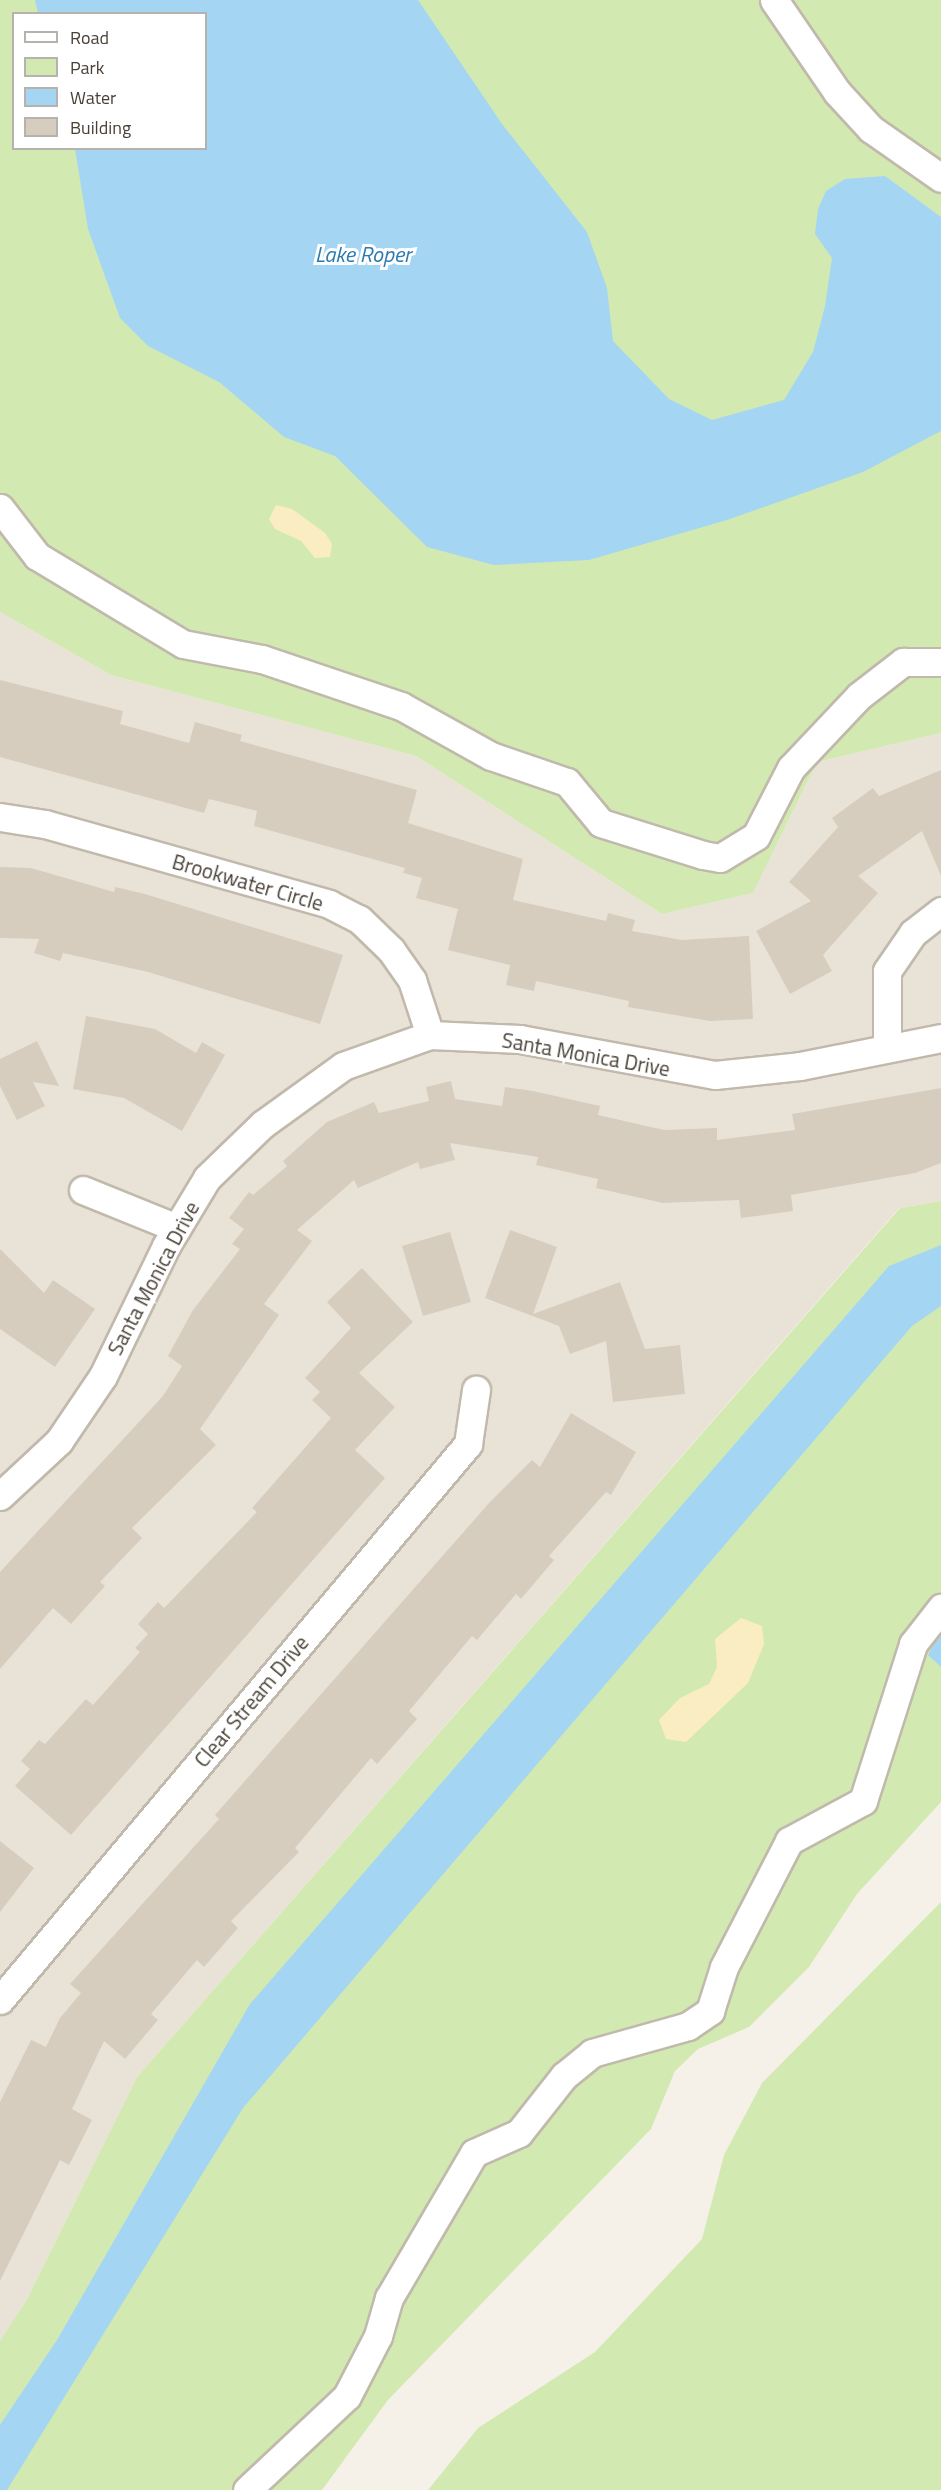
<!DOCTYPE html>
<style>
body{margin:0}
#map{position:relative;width:941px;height:2490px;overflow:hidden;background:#f5f1e9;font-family:"Titillium Web",sans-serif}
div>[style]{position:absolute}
.residential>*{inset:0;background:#e9e3d7}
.green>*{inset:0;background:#d2eab1}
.sand>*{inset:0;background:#faedc4}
.water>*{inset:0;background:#a4d5f3}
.building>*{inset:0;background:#d7cdbe}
.roads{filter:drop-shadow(2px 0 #c1b9ab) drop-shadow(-2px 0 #c1b9ab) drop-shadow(0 2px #c1b9ab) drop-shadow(0 -2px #c1b9ab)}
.minor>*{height:27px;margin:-13.5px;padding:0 13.5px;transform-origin:13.5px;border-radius:13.5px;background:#fff}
span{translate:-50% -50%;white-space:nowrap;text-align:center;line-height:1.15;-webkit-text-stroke:6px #fff;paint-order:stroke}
.street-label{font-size:21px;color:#494137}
.water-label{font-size:22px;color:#2a7bb2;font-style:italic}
.legend{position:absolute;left:12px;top:12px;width:195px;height:138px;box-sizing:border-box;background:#fff;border:2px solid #b6b3af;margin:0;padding:8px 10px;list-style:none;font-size:18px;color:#494137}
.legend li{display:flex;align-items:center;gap:12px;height:30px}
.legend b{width:30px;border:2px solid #b6b3af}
</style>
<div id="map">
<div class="residential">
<i style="clip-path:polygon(0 612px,111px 675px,416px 756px,662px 914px,753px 893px,817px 762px,941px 733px,941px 1201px,899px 1208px,137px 2077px,27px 2299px,0 2341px)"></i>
</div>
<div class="green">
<i style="clip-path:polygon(evenodd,0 0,941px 0,941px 733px,817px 762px,753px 893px,662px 914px,416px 756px,111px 675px,0 612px,0 0,14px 14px,206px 14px,206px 148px,14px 148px,14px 14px)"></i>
<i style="clip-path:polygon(941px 1201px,941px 1802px,857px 1894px,809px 1967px,749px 2027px,698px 2049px,675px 2071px,651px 2129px,388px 2400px,322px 2490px,0 2490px,0 2341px,27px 2299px,137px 2077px,900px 1208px)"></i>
<i style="clip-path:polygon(941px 1902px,941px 2490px,428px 2490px,478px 2428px,595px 2352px,702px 2239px,724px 2155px,762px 2083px)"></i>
</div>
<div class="sand">
<i style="clip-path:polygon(276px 505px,292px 509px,325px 533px,332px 544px,330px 557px,315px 558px,301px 541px,275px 529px,269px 519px)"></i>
<i style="clip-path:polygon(741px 1618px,762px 1626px,764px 1644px,748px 1683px,686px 1742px,666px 1739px,659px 1720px,680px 1698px,709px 1684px,717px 1667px,715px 1639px)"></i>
</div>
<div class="water">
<i style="clip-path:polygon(35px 0,418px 0,502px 124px,587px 232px,607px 288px,613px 341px,669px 399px,712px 420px,784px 400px,813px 352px,825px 306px,832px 258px,815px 234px,818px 209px,826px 191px,845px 179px,885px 176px,941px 217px,941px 431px,863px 472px,727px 520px,589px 560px,494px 565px,427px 547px,335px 456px,284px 437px,219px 382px,148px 346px,120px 318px,88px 229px,75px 149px,206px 148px,206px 14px,38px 13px)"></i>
<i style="clip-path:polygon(941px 1245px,941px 1306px,912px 1326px,243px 2108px,7px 2490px,0 2490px,0 2425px,57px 2340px,250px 2004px,889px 1266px)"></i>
<i style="clip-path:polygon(941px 1630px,941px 1667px,928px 1655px)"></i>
</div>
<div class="building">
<i style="clip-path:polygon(0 680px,123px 711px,120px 724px,189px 743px,195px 722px,242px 735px,240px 741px,417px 790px,408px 823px,523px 859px,513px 900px,606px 921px,608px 913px,635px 920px,632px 931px,682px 940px,749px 936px,753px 1019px,710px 1021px,628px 1007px,629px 1001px,536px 981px,534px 991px,506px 985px,510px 965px,448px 950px,458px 909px,416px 898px,422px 878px,403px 873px,405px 868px,254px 826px,257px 811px,209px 799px,204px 813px,0 757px)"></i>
<i style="clip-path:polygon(941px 770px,941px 876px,922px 831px,858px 876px,878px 893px,823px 955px,832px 971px,790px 994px,756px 931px,811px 901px,789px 882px,838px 827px,832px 818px,873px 788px,879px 796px)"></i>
<i style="clip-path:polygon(0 867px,31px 868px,114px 892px,115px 887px,145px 894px,343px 955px,320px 1024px,148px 972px,63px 953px,60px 961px,34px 953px,39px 939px,0 938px)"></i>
<i style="clip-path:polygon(86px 1016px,155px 1029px,196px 1053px,202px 1042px,225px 1055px,182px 1131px,124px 1098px,73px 1089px)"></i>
<i style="clip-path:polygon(37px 1041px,59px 1086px,33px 1082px,45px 1106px,17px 1120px,0 1086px,0 1059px)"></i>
<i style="clip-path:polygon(451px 1081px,455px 1099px,502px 1106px,505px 1087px,533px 1091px,600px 1106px,598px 1115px,664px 1130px,717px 1128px,717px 1140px,795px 1130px,792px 1114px,941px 1088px,941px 1163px,915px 1173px,791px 1195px,793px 1211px,741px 1218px,739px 1200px,663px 1203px,596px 1188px,598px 1179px,536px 1165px,538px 1157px,450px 1143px,455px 1160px,420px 1169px,418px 1162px,358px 1188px,354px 1180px,297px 1230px,312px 1241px,264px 1304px,279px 1315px,200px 1429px,216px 1445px,132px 1528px,142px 1538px,100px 1582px,105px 1586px,71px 1624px,53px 1608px,0 1669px,0 1572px,163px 1396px,182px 1366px,168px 1356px,193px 1310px,240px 1249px,232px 1244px,244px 1229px,229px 1218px,249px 1192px,253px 1195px,287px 1166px,283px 1161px,327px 1122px,374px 1102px,379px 1113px,429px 1101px,426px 1087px)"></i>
<i style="clip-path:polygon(510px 1230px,557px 1247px,533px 1314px,620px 1282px,645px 1349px,680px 1345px,685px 1394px,613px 1402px,606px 1341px,570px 1354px,559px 1326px,485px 1298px)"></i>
<i style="clip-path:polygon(450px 1232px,471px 1302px,423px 1316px,402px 1246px)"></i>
<i style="clip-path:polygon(0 1249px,44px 1293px,53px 1280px,95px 1309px,55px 1367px,0 1329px)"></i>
<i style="clip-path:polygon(362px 1268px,413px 1322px,359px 1373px,395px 1407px,355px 1450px,385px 1478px,71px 1835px,15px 1786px,30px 1769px,21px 1761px,39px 1740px,45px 1744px,86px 1699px,93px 1705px,140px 1652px,135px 1648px,148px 1634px,138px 1624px,158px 1602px,164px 1608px,257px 1512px,252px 1508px,331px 1418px,312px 1400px,320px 1392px,305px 1378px,351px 1328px,327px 1302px)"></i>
<i style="clip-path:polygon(571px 1413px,636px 1452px,611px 1495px,606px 1492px,549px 1556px,554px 1560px,521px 1599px,516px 1594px,477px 1640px,472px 1636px,409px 1711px,417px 1719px,377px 1764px,371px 1758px,295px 1848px,299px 1852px,231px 1921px,238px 1928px,204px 1967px,197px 1960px,151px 2014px,158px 2020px,125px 2059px,104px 2041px,72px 2109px,92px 2120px,69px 2165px,60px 2160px,0 2281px,0 2102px,31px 2040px,46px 2047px,60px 2018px,81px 1993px,70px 1984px,219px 1819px,215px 1815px,489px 1503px,532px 1460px,540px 1467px)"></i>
<i style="clip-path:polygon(0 1841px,34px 1868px,0 1912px)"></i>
</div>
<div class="roads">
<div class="minor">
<i style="left:774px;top:0;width:112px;rotate:55.6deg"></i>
<i style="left:837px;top:92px;width:50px;rotate:47.4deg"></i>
<i style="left:871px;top:129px;width:85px;rotate:35deg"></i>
<i style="left:0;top:508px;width:61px;rotate:52.4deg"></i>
<i style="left:37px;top:556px;width:170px;rotate:31.1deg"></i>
<i style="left:183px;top:644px;width:80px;rotate:10.8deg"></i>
<i style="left:262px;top:659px;width:147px;rotate:18.7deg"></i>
<i style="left:401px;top:706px;width:103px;rotate:29.1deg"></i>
<i style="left:491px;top:756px;width:80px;rotate:18.9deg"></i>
<i style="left:567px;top:782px;width:53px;rotate:50.3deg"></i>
<i style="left:601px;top:823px;width:107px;rotate:17.4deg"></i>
<i style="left:703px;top:855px;width:17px;rotate:10deg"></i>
<i style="left:720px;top:858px;width:42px;rotate:-31.4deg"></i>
<i style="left:756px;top:836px;width:76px;rotate:-62.8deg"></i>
<i style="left:791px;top:768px;width:99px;rotate:-46.6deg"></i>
<i style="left:859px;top:696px;width:56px;rotate:-37.7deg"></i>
<i style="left:903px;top:662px;width:38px"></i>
<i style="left:0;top:817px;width:46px;rotate:8.8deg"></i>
<i style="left:45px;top:824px;width:295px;rotate:15.7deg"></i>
<i style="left:329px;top:904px;width:34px;rotate:27deg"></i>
<i style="left:359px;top:919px;width:45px;rotate:44.1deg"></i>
<i style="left:391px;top:950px;width:37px;rotate:55deg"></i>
<i style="left:412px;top:980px;width:58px;rotate:71.9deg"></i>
<i style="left:887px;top:1047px;width:76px;rotate:-90deg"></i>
<i style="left:887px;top:971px;width:46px;rotate:-55.6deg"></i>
<i style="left:913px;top:933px;width:36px;rotate:-38deg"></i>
<i style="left:83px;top:1190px;width:101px;rotate:22deg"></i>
<i style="left:0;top:1496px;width:81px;rotate:-43deg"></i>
<i style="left:59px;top:1441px;width:78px;rotate:-55.9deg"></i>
<i style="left:103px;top:1376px;width:144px;rotate:-64.1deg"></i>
<i style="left:166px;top:1246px;width:79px;rotate:-58.9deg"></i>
<i style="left:207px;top:1178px;width:78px;rotate:-44deg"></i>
<i style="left:263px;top:1124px;width:99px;rotate:-35.9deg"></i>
<i style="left:343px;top:1066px;width:92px;rotate:-19.6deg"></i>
<i style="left:430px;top:1035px;width:90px;rotate:2.5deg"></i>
<i style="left:520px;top:1039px;width:198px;rotate:10.5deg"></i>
<i style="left:715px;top:1075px;width:85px;rotate:-6deg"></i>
<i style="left:800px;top:1066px;width:144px;rotate:-11.2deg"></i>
<i style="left:0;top:2000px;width:727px;rotate:-49.91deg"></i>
<i style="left:468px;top:1444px;width:55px;rotate:-81.6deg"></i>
<i style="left:247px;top:2490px;width:137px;rotate:-43.2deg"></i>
<i style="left:347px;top:2396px;width:68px;rotate:-62.7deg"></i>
<i style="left:378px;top:2336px;width:40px;rotate:-74deg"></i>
<i style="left:389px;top:2298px;width:168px;rotate:-59.6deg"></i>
<i style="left:474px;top:2153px;width:49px;rotate:-24deg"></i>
<i style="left:519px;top:2133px;width:73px;rotate:-51.7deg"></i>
<i style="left:564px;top:2076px;width:36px;rotate:-39deg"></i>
<i style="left:592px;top:2053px;width:100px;rotate:-15.7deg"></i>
<i style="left:688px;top:2026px;width:27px;rotate:-34deg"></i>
<i style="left:710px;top:2011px;width:46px;rotate:-72.3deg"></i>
<i style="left:724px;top:1967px;width:142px;rotate:-62.7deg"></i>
<i style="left:789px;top:1841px;width:84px;rotate:-28.4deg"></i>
<i style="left:863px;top:1801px;width:165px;rotate:-72.3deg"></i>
<i style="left:913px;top:1644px;width:46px;rotate:-52.1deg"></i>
</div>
</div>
<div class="street-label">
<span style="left:248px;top:882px;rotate:16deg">Brookwater Circle</span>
<span style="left:586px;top:1054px;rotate:10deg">Santa Monica Drive</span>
<span style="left:153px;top:1278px;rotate:-62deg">Santa Monica Drive</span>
<span style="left:251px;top:1701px;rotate:-50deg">Clear Stream Drive</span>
</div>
<div class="water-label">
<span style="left:363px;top:255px">Lake Roper</span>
</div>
<ul class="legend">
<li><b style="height:8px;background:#fff"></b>Road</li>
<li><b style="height:16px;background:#d2eab1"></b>Park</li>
<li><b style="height:16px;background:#a4d5f3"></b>Water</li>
<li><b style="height:16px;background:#d7cdbe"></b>Building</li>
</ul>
</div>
